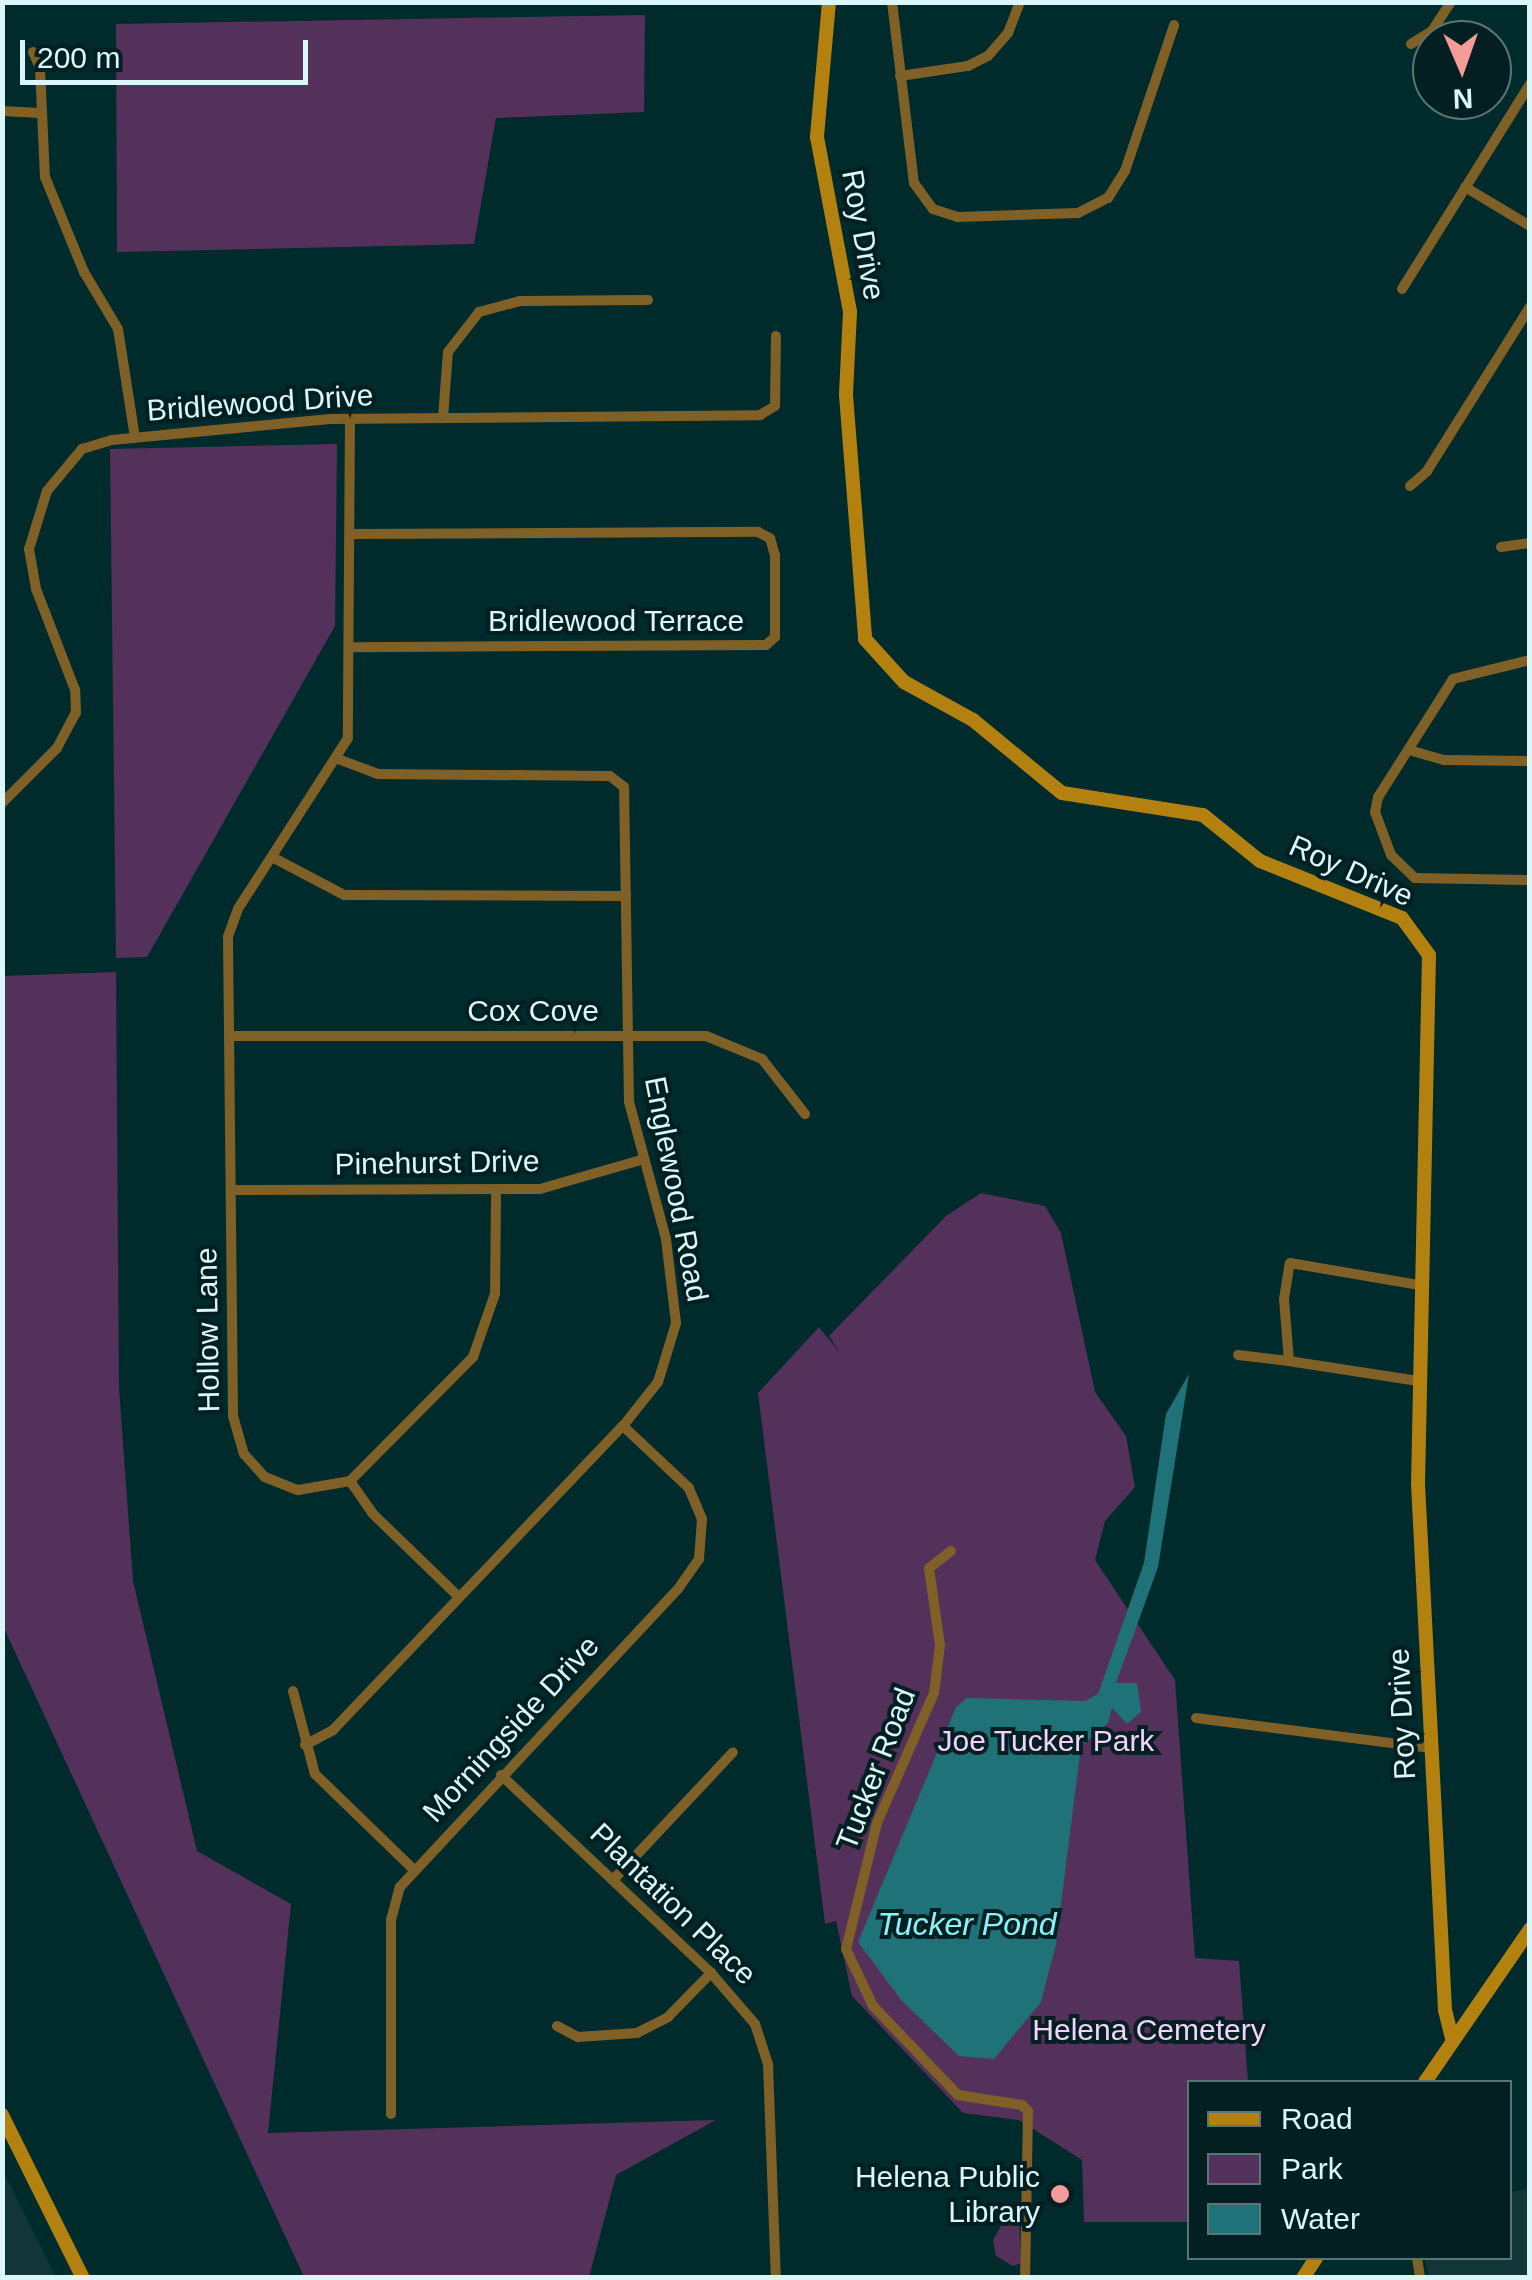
<!DOCTYPE html>
<style>
body{margin:0}
#map{position:relative;width:1532px;height:2280px;overflow:hidden;background:#002b2d;font-family:Helvetica,sans-serif}
div>[style]{position:absolute}
.built>*{inset:0;background:#123638}
.green>*{inset:0;background:#53315a}
.water>*{inset:0;background:#1f7378}
.street>*{height:10px;margin:-5px;padding:0 5px;transform-origin:5px;border-radius:5px;background:#7f6026}
.secondary>*{height:14px;margin:-7px;padding:0 7px;transform-origin:7px;border-radius:7px;background:#b3810f}
.dots>*{width:28px;height:28px;translate:-50% -50%;box-sizing:border-box;border:5px solid #031f21;border-radius:50%}
span{translate:-50% -50%;white-space:nowrap;text-align:center;line-height:1.15;-webkit-text-stroke:8px #031f21;paint-order:stroke}
.street-label{font-size:30px;color:#dcf7f9}
.park-label{font-size:30px;color:#f4d3fb}
.poi-label{font-size:30px;color:#dcf7f9}
.right{translate:-100% -50%;text-align:right}
.water-label{font-size:32px;color:#8cf1f7;font-style:italic}
.frame{position:absolute;inset:0;border:5px solid #dcf7f9;pointer-events:none}
.legend{position:absolute;left:1187px;top:2080px;width:325px;height:180px;box-sizing:border-box;background:#031f21;border:2px solid #5a7577;margin:0;padding:12px 18px;list-style:none;font-size:30px;color:#dcf7f9}
.legend li{display:flex;align-items:center;gap:20px;height:50px}
.legend b{width:50px;border:2px solid #5a7577}
.north{position:absolute;left:1412px;top:20px;width:100px;height:100px;box-sizing:border-box;background:#031f21;border:2px solid #5a7577;border-radius:50%;rotate:178deg;font-size:28px;font-weight:700;line-height:40px;text-align:center;color:#dcf7f9}
.north::after{content:'';display:block;margin:auto;width:35px;height:45px;background:#f59b9a;clip-path:polygon(50% 0,100% 100%,50% 72%,0 100%)}
.scale{position:absolute;left:20px;top:40px;width:288px;height:45px;box-sizing:border-box;border:5px solid #dcf7f9;border-top:0;padding-left:12px;font-size:30px;line-height:35px;white-space:nowrap;color:#dcf7f9;-webkit-text-stroke:8px #031f21;paint-order:stroke}
</style>
<div id="map">
<div class="built">
<i style="clip-path:polygon(2px 2169px,56px 2277px,3px 2277px)"></i>
<i style="clip-path:polygon(1529px 2189px,1529px 2277px,1429px 2277px,1425px 2258px,1510px 2258px,1510px 2192px)"></i>
</div>
<div class="green">
<i style="clip-path:polygon(645px 15px,644px 112px,496px 118px,474px 244px,117px 252px,116px 24px)"></i>
<i style="clip-path:polygon(337px 444px,335px 626px,147px 957px,116px 958px,110px 449px)"></i>
<i style="clip-path:polygon(116px 972px,119px 1388px,133px 1581px,197px 1851px,291px 1904px,268px 2133px,716px 2120px,616px 2175px,589px 2277px,304px 2277px,3px 1626px,3px 976px)"></i>
<i style="clip-path:polygon(981px 1193px,1045px 1206px,1061px 1233px,1095px 1392px,1126px 1436px,1135px 1487px,1105px 1521px,1095px 1560px,1175px 1680px,1195px 1958px,1239px 1961px,1248px 2082px,1190px 2082px,1189px 2222px,1084px 2222px,1082px 2160px,1019px 2120px,963px 2113px,852px 1996px,836px 1921px,825px 1924px,758px 1393px,819px 1327px,840px 1353px,829px 1336px,946px 1216px)"></i>
<i style="clip-path:polygon(1019px 2220px,1021px 2263px,1013px 2266px,996px 2256px,993px 2240px,1002px 2224px)"></i>
</div>
<div class="water">
<i style="clip-path:polygon(1189px 1374px,1158px 1567px,1116px 1683px,1137px 1683px,1141px 1712px,1127px 1724px,1112px 1708px,1108px 1723px,1081px 1746px,1056px 1944px,1041px 2002px,994px 2059px,959px 2056px,902px 2001px,858px 1942px,956px 1707px,967px 1698px,1085px 1701px,1098px 1694px,1144px 1563px,1166px 1414px)"></i>
</div>
<div class="street">
<i style="left:892px;top:2px;width:182px;rotate:83.1deg"></i>
<i style="left:914px;top:183px;width:32px;rotate:54deg"></i>
<i style="left:933px;top:209px;width:26px;rotate:18deg"></i>
<i style="left:958px;top:217px;width:120px;rotate:-1.9deg"></i>
<i style="left:1078px;top:213px;width:34px;rotate:-27deg"></i>
<i style="left:1108px;top:198px;width:32px;rotate:-58deg"></i>
<i style="left:1125px;top:171px;width:154px;rotate:-71.4deg"></i>
<i style="left:1411px;top:44px;width:25px;rotate:-32deg"></i>
<i style="left:1432px;top:31px;width:35px;rotate:-57deg"></i>
<i style="left:33px;top:52px;width:17px;rotate:66deg"></i>
<i style="left:40px;top:68px;width:109px;rotate:87.4deg"></i>
<i style="left:45px;top:177px;width:103px;rotate:67.7deg"></i>
<i style="left:84px;top:272px;width:66px;rotate:59.2deg"></i>
<i style="left:118px;top:329px;width:110px;rotate:81.1deg"></i>
<i style="left:900px;top:76px;width:69px;rotate:-8.4deg"></i>
<i style="left:968px;top:66px;width:22px;rotate:-27deg"></i>
<i style="left:988px;top:56px;width:30px;rotate:-49deg"></i>
<i style="left:1008px;top:33px;width:33px;rotate:-69deg"></i>
<i style="left:2px;top:111px;width:38px;rotate:3deg"></i>
<i style="left:1465px;top:187px;width:76px;rotate:31deg"></i>
<i style="left:1402px;top:289px;width:242px;rotate:-58deg"></i>
<i style="left:443px;top:418px;width:66px;rotate:-85.7deg"></i>
<i style="left:448px;top:352px;width:51px;rotate:-52.2deg"></i>
<i style="left:479px;top:312px;width:42px;rotate:-15deg"></i>
<i style="left:520px;top:301px;width:128px;rotate:-0.4deg"></i>
<i style="left:350px;top:419px;width:319px;rotate:90.4deg"></i>
<i style="left:348px;top:738px;width:203px;rotate:122.8deg"></i>
<i style="left:238px;top:909px;width:30px;rotate:110deg"></i>
<i style="left:228px;top:937px;width:479px;rotate:89.4deg"></i>
<i style="left:233px;top:1416px;width:40px;rotate:74deg"></i>
<i style="left:244px;top:1454px;width:31px;rotate:48deg"></i>
<i style="left:265px;top:1477px;width:35px;rotate:22deg"></i>
<i style="left:298px;top:1490px;width:53px;rotate:-9.8deg"></i>
<i style="left:350px;top:1481px;width:175px;rotate:-45.2deg"></i>
<i style="left:473px;top:1357px;width:67px;rotate:-70.8deg"></i>
<i style="left:495px;top:1294px;width:104px;rotate:-89.4deg"></i>
<i style="left:1410px;top:486px;width:23px;rotate:-41deg"></i>
<i style="left:1427px;top:471px;width:194px;rotate:-57.9deg"></i>
<i style="left:350px;top:534px;width:408px;rotate:-0.3deg"></i>
<i style="left:758px;top:532px;width:13px;rotate:27deg"></i>
<i style="left:770px;top:538px;width:18px;rotate:74deg"></i>
<i style="left:775px;top:555px;width:82px;rotate:90deg"></i>
<i style="left:775px;top:637px;width:12px;rotate:138deg"></i>
<i style="left:766px;top:645px;width:415px;rotate:179.7deg"></i>
<i style="left:1501px;top:547px;width:29px;rotate:-8deg"></i>
<i style="left:1530px;top:660px;width:79px;rotate:166.1deg"></i>
<i style="left:1453px;top:679px;width:140px;rotate:122.4deg"></i>
<i style="left:1378px;top:797px;width:15px;rotate:101deg"></i>
<i style="left:1375px;top:812px;width:46px;rotate:69.6deg"></i>
<i style="left:1391px;top:855px;width:33px;rotate:44deg"></i>
<i style="left:1415px;top:878px;width:115px;rotate:1deg"></i>
<i style="left:1409px;top:750px;width:37px;rotate:16deg"></i>
<i style="left:1445px;top:760px;width:85px;rotate:0.7deg"></i>
<i style="left:2px;top:803px;width:78px;rotate:-45deg"></i>
<i style="left:57px;top:748px;width:40px;rotate:-62deg"></i>
<i style="left:76px;top:713px;width:23px;rotate:-92deg"></i>
<i style="left:75px;top:690px;width:108px;rotate:-111.1deg"></i>
<i style="left:36px;top:589px;width:41px;rotate:-99.9deg"></i>
<i style="left:29px;top:549px;width:61px;rotate:-72.8deg"></i>
<i style="left:47px;top:491px;width:55px;rotate:-50.2deg"></i>
<i style="left:82px;top:449px;width:31px;rotate:-17deg"></i>
<i style="left:112px;top:440px;width:219px;rotate:-5.5deg"></i>
<i style="left:330px;top:419px;width:430px;rotate:-0.5deg"></i>
<i style="left:760px;top:415px;width:17px;rotate:-31deg"></i>
<i style="left:775px;top:406px;width:70px;rotate:-89.2deg"></i>
<i style="left:272px;top:857px;width:81px;rotate:27.8deg"></i>
<i style="left:344px;top:895px;width:282px;rotate:0.2deg"></i>
<i style="left:229px;top:1036px;width:477px"></i>
<i style="left:706px;top:1036px;width:61px;rotate:22.3deg"></i>
<i style="left:762px;top:1059px;width:70px;rotate:52deg"></i>
<i style="left:231px;top:1190px;width:309px;rotate:-0.2deg"></i>
<i style="left:540px;top:1189px;width:105px;rotate:-16deg"></i>
<i style="left:1238px;top:1355px;width:51px;rotate:6.7deg"></i>
<i style="left:1418px;top:1381px;width:131px;rotate:-171.2deg"></i>
<i style="left:1289px;top:1361px;width:62px;rotate:-94.6deg"></i>
<i style="left:1284px;top:1299px;width:36px;rotate:-81deg"></i>
<i style="left:1290px;top:1263px;width:136px;rotate:9.7deg"></i>
<i style="left:350px;top:1481px;width:39px;rotate:55deg"></i>
<i style="left:372px;top:1513px;width:121px;rotate:44deg"></i>
<i style="left:951px;top:1551px;width:28px;rotate:142deg"></i>
<i style="left:929px;top:1568px;width:78px;rotate:81.9deg"></i>
<i style="left:940px;top:1645px;width:48px;rotate:97.1deg"></i>
<i style="left:934px;top:1693px;width:142px;rotate:113.7deg"></i>
<i style="left:877px;top:1823px;width:130px;rotate:103.8deg"></i>
<i style="left:846px;top:1949px;width:63px;rotate:64.7deg"></i>
<i style="left:873px;top:2006px;width:123px;rotate:46.3deg"></i>
<i style="left:958px;top:2095px;width:65px;rotate:8.9deg"></i>
<i style="left:1022px;top:2105px;width:8px;rotate:45deg"></i>
<i style="left:1028px;top:2111px;width:167px;rotate:91deg"></i>
<i style="left:293px;top:1691px;width:86px;rotate:75.2deg"></i>
<i style="left:315px;top:1774px;width:136px;rotate:44.1deg"></i>
<i style="left:1196px;top:1718px;width:237px;rotate:7.3deg"></i>
<i style="left:305px;top:1745px;width:32px;rotate:-28deg"></i>
<i style="left:333px;top:1730px;width:420px;rotate:-46.4deg"></i>
<i style="left:623px;top:1426px;width:56px;rotate:-51.5deg"></i>
<i style="left:658px;top:1382px;width:62px;rotate:-73deg"></i>
<i style="left:676px;top:1323px;width:85px;rotate:-96.8deg"></i>
<i style="left:666px;top:1239px;width:142px;rotate:-105.1deg"></i>
<i style="left:629px;top:1102px;width:315px;rotate:-90.9deg"></i>
<i style="left:624px;top:787px;width:18px;rotate:-142deg"></i>
<i style="left:610px;top:776px;width:232px;rotate:-179.5deg"></i>
<i style="left:378px;top:774px;width:43px;rotate:-159.4deg"></i>
<i style="left:501px;top:1775px;width:289px;rotate:43.3deg"></i>
<i style="left:711px;top:1973px;width:67px;rotate:49.2deg"></i>
<i style="left:755px;top:2024px;width:42px;rotate:72deg"></i>
<i style="left:768px;top:2064px;width:214px;rotate:87.9deg"></i>
<i style="left:613px;top:1880px;width:175px;rotate:-46.8deg"></i>
<i style="left:557px;top:2026px;width:24px;rotate:28deg"></i>
<i style="left:578px;top:2037px;width:59px;rotate:-3.9deg"></i>
<i style="left:637px;top:2033px;width:35px;rotate:-27deg"></i>
<i style="left:668px;top:2017px;width:62px;rotate:-45.7deg"></i>
<i style="left:391px;top:2114px;width:194px;rotate:-90deg"></i>
<i style="left:391px;top:1920px;width:34px;rotate:-75deg"></i>
<i style="left:400px;top:1887px;width:408px;rotate:-47deg"></i>
<i style="left:678px;top:1589px;width:37px;rotate:-55deg"></i>
<i style="left:699px;top:1559px;width:40px;rotate:-85.7deg"></i>
<i style="left:702px;top:1519px;width:34px;rotate:-113deg"></i>
<i style="left:689px;top:1488px;width:91px;rotate:-136.8deg"></i>
<i style="left:1417px;top:2258px;width:20px;rotate:81deg"></i>
</div>
<div class="secondary">
<i style="left:829px;top:2px;width:136px;rotate:95.1deg"></i>
<i style="left:817px;top:137px;width:178px;rotate:79.3deg"></i>
<i style="left:850px;top:312px;width:83px;rotate:92.8deg"></i>
<i style="left:846px;top:395px;width:245px;rotate:85.5deg"></i>
<i style="left:865px;top:639px;width:58px;rotate:47.8deg"></i>
<i style="left:904px;top:682px;width:79px;rotate:28.8deg"></i>
<i style="left:973px;top:720px;width:115px;rotate:39.4deg"></i>
<i style="left:1062px;top:793px;width:143px;rotate:8.9deg"></i>
<i style="left:1203px;top:815px;width:73px;rotate:38.9deg"></i>
<i style="left:1260px;top:861px;width:153px;rotate:21.9deg"></i>
<i style="left:1402px;top:918px;width:46px;rotate:53.9deg"></i>
<i style="left:1429px;top:955px;width:529px;rotate:91.19deg"></i>
<i style="left:1418px;top:1484px;width:527px;rotate:87.06deg"></i>
<i style="left:1445px;top:2010px;width:32px;rotate:76deg"></i>
<i style="left:1425px;top:2082px;width:186px;rotate:-55.5deg"></i>
<i style="left:2px;top:2115px;width:182px;rotate:63.6deg"></i>
<i style="left:1303px;top:2278px;width:24px;rotate:-57deg"></i>
</div>
<div class="dots">
<i style="left:1060px;top:2194px;background:#f59b9a"></i>
</div>
<div class="street-label">
<span style="left:863px;top:235px;rotate:80deg">Roy Drive</span>
<span style="left:260px;top:403px;rotate:-4deg">Bridlewood Drive</span>
<span style="left:616px;top:621px">Bridlewood Terrace</span>
<span style="left:1351px;top:871px;rotate:24deg">Roy Drive</span>
<span style="left:533px;top:1011px">Cox Cove</span>
<span style="left:437px;top:1163px;rotate:-1deg">Pinehurst Drive</span>
<span style="left:676px;top:1189px;rotate:79deg">Englewood Road</span>
<span style="left:208px;top:1330px;rotate:-91deg">Hollow Lane</span>
<span style="left:1402px;top:1714px;rotate:-93deg">Roy Drive</span>
<span style="left:511px;top:1729px;rotate:-47deg">Morningside Drive</span>
<span style="left:876px;top:1769px;rotate:-69deg">Tucker Road</span>
<span style="left:673px;top:1904px;rotate:44deg">Plantation Place</span>
</div>
<div class="park-label">
<span style="left:1046px;top:1741px">Joe Tucker Park</span>
<span style="left:1149px;top:2030px">Helena Cemetery</span>
</div>
<div class="poi-label">
<span class="right" style="left:1040px;top:2194px">Helena Public<br>Library</span>
</div>
<div class="water-label">
<span style="left:967px;top:1924px">Tucker Pond</span>
</div>
<div class="frame"></div>
<ul class="legend">
<li><b style="height:12px;background:#b3810f"></b>Road</li>
<li><b style="height:28px;background:#53315a"></b>Park</li>
<li><b style="height:28px;background:#1f7378"></b>Water</li>
</ul>
<div class="north">N</div>
<div class="scale">200 m</div>
</div>
